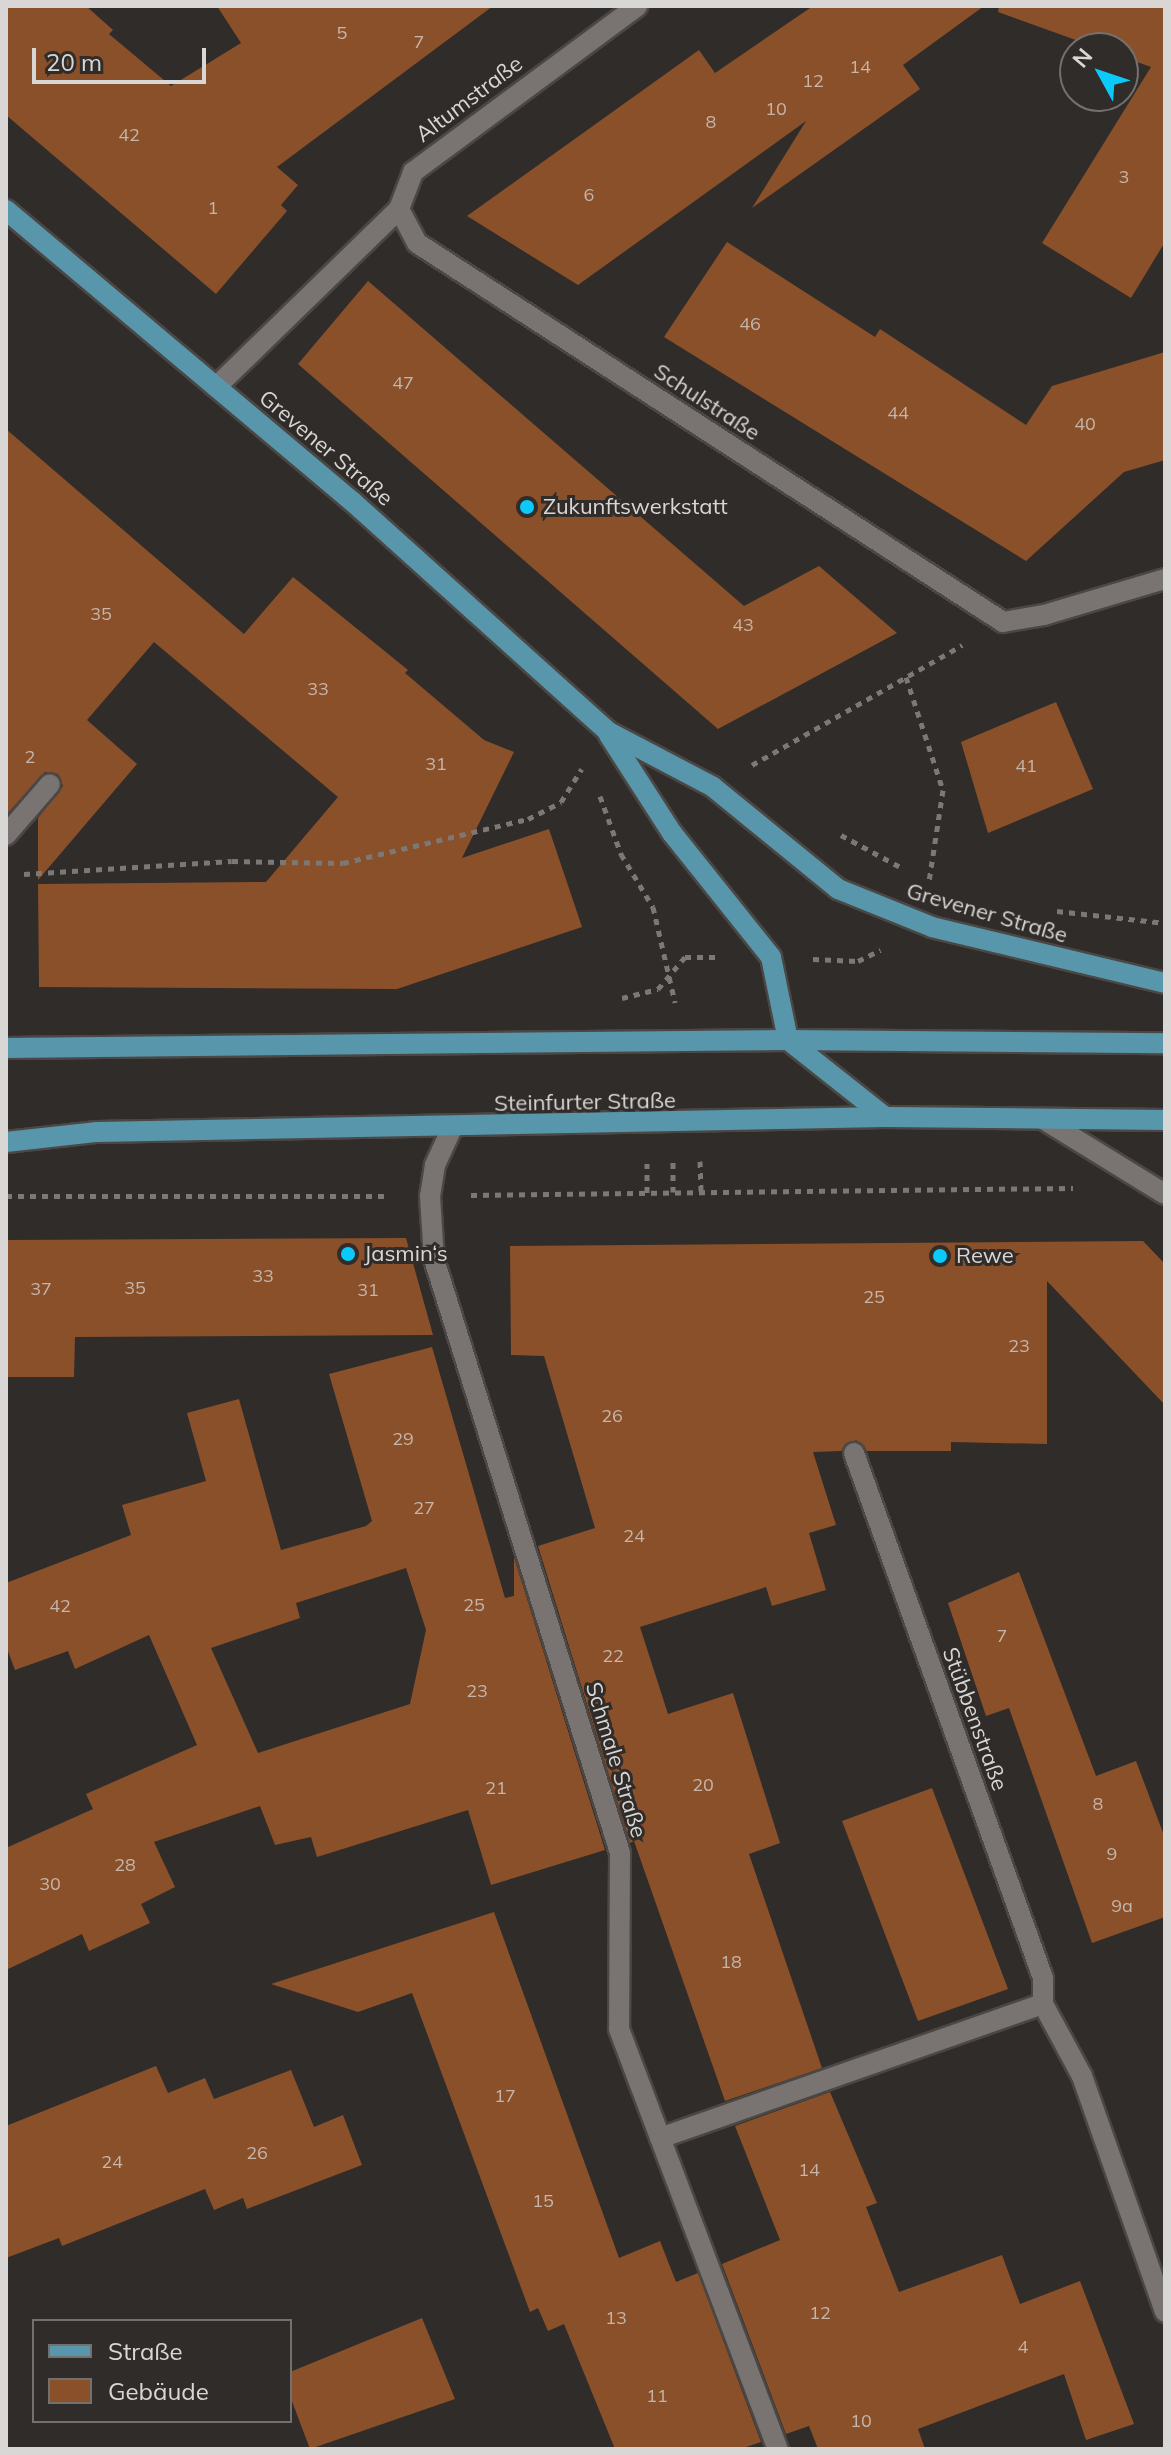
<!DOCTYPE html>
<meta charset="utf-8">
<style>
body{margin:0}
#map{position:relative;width:1171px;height:2455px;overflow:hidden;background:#302c2a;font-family:Mulish,sans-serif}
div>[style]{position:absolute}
.building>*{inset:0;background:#8a502a}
.path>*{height:5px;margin-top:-2.5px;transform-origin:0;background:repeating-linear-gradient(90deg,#7b7876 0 6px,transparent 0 12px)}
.roads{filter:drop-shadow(2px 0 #4a4745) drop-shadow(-2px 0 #4a4745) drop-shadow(0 2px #4a4745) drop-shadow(0 -2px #4a4745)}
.minor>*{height:20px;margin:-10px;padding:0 10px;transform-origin:10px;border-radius:10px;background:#797471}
.major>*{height:20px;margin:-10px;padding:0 10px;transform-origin:10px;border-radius:10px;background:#5897ab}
.dots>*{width:22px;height:22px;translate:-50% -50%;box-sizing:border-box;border:4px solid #302c2a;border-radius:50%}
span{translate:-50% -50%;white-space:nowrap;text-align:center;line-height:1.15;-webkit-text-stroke:6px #302c2a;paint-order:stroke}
.number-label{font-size:18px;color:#c5b5aa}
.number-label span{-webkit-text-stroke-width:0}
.street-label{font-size:22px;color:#d9d7d5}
.poi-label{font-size:22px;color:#d9d7d5}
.left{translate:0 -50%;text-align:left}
.frame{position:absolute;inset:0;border:8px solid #d9d7d5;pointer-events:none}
.legend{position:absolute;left:32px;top:2319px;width:260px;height:104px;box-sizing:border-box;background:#302c2a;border:2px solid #74706e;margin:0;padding:10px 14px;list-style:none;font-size:24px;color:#d9d7d5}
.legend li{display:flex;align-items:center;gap:16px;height:40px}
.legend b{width:40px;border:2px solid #74706e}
.north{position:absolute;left:1059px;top:32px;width:80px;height:80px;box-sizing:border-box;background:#302c2a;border:2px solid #74706e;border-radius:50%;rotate:310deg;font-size:22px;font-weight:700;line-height:32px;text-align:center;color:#d9d7d5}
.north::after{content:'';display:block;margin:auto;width:28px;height:36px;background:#0bcafa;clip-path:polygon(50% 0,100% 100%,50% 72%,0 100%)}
.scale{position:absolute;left:32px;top:48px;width:174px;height:36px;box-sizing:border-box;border:4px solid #d9d7d5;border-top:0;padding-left:10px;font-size:24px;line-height:28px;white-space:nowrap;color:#d9d7d5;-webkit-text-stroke:6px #302c2a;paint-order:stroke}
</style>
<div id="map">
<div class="building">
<i style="clip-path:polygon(6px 6px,86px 6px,113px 30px,109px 34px,171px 86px,241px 43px,217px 6px,493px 6px,277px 167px,298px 185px,281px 205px,287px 211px,216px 294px,6px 115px)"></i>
<i style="clip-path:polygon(813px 6px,984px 6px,903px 65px,920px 89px,752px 208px,806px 121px,578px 285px,467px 216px,699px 50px,715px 73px)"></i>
<i style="clip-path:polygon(999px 6px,1165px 6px,1165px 242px,1131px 298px,1042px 243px,1151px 67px,1123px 57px,1123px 48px,1098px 48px,998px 12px)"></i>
<i style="clip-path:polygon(727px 242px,875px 337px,880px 329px,1026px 425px,1052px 386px,1165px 352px,1165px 460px,1124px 472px,1026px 561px,664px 337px)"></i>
<i style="clip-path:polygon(368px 281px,744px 606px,819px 566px,897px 633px,718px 729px,298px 364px)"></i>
<i style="clip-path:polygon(6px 429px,244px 634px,293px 577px,408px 670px,405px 673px,484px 740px,514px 752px,462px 858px,549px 829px,582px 927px,397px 989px,39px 987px,38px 884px,266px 882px,338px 797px,154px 642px,87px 720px,137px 764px,38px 880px,38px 818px,63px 786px,58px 774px,45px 772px,6px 815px)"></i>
<i style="clip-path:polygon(1056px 702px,1093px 789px,988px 833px,961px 742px)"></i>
<i style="clip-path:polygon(406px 1238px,433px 1335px,75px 1337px,74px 1377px,6px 1377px,6px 1240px)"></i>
<i style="clip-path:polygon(1143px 1241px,1165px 1264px,1165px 1405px,1047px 1281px,1047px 1444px,951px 1442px,951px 1451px,867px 1451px,856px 1440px,841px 1451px,813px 1452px,836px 1525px,809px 1533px,826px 1590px,772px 1606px,766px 1587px,640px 1627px,668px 1714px,733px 1693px,780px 1843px,749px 1854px,822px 2068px,725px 2101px,634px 1841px,630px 1843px,538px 1546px,595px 1528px,544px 1356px,511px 1355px,510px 1246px)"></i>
<i style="clip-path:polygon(evenodd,432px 1347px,505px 1598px,514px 1596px,514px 1557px,605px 1850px,491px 1885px,468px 1810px,317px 1857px,311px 1837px,275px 1845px,260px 1806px,154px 1842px,175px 1887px,141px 1904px,150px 1923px,89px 1951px,82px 1934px,6px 1970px,6px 1848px,93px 1809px,86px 1794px,197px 1745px,149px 1635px,75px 1669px,68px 1651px,15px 1670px,6px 1646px,6px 1583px,131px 1535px,122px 1505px,206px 1481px,187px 1413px,239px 1399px,281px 1550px,366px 1526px,372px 1521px,329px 1374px,432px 1347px,406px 1568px,426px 1630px,410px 1704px,258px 1753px,211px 1648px,300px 1618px,296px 1603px,406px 1568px)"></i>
<i style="clip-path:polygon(1019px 1572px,1096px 1776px,1136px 1761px,1165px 1838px,1165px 1917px,1092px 1943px,1009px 1708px,986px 1716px,948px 1603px)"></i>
<i style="clip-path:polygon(932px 1788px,1008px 1989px,918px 2021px,842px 1821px)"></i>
<i style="clip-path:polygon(494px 1912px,619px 2258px,660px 2241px,676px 2282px,698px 2273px,761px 2442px,740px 2449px,615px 2449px,564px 2324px,548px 2331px,538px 2308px,530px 2312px,412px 1993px,358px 2012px,271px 1984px)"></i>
<i style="clip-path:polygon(156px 2066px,168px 2093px,205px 2078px,214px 2099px,291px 2070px,314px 2127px,343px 2115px,362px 2165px,247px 2209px,243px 2198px,214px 2210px,205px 2189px,62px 2246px,59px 2238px,6px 2258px,6px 2126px)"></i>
<i style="clip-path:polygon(830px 2092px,877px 2203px,866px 2207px,899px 2292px,1002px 2255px,1020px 2304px,1080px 2281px,1134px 2424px,1086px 2440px,1064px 2374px,918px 2429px,925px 2449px,818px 2449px,809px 2426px,786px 2434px,722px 2264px,780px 2240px,735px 2126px)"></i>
<i style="clip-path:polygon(422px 2318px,455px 2399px,310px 2449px,290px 2396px,290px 2372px)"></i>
</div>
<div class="path">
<i style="left:906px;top:677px;width:119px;rotate:71.9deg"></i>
<i style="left:943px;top:790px;width:92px;rotate:98.7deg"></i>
<i style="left:752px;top:765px;width:242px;rotate:-29.7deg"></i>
<i style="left:600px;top:796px;width:62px;rotate:70.1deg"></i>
<i style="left:621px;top:854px;width:62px;rotate:58.9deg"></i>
<i style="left:653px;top:907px;width:98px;rotate:77deg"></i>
<i style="left:841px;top:835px;width:69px;rotate:28.4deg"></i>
<i style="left:24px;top:874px;width:208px;rotate:-3.6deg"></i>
<i style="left:232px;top:861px;width:111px;rotate:1deg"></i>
<i style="left:343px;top:863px;width:190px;rotate:-13.4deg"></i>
<i style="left:528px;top:819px;width:37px;rotate:-27deg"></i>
<i style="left:561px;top:802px;width:39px;rotate:-58deg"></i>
<i style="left:1057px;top:911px;width:109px;rotate:6.3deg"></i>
<i style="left:813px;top:959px;width:45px;rotate:2.5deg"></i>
<i style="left:858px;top:961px;width:25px;rotate:-26deg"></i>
<i style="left:622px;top:998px;width:37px;rotate:-14deg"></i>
<i style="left:658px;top:989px;width:42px;rotate:-49.8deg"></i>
<i style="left:685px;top:957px;width:34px"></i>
<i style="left:700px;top:1161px;width:30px;rotate:88deg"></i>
<i style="left:673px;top:1192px;width:31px;rotate:-90deg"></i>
<i style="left:647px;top:1193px;width:31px;rotate:-90deg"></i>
<i style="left:471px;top:1195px;width:602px;rotate:-0.67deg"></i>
<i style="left:6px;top:1196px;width:383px"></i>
</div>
<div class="roads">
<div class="minor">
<i style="left:399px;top:209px;width:38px;rotate:62deg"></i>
<i style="left:417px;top:243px;width:698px;rotate:32.89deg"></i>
<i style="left:1003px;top:622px;width:42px;rotate:-9.7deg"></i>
<i style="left:1044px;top:615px;width:126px;rotate:-16.6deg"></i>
<i style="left:216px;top:387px;width:255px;rotate:-44.2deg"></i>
<i style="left:399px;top:209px;width:40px;rotate:-69deg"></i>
<i style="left:413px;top:172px;width:279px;rotate:-36.5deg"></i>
<i style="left:6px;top:835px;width:67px;rotate:-49.2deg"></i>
<i style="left:1043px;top:1119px;width:143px;rotate:31.6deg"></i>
<i style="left:452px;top:1128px;width:41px;rotate:114.7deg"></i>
<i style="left:435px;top:1165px;width:31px;rotate:99deg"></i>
<i style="left:430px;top:1196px;width:63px;rotate:86.4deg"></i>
<i style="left:434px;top:1259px;width:622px;rotate:72.61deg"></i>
<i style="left:620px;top:1853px;width:176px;rotate:90.3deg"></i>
<i style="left:619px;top:2029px;width:449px;rotate:69.3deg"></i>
<i style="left:1043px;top:2004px;width:82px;rotate:61.6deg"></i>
<i style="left:1082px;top:2076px;width:250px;rotate:70.6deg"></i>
<i style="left:660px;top:2138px;width:406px;rotate:-19.3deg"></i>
<i style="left:1043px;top:2004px;width:26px;rotate:-90deg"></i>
<i style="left:1043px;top:1978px;width:558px;rotate:-109.8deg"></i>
</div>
<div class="major">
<i style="left:6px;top:210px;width:454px;rotate:40.1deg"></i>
<i style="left:353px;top:502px;width:342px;rotate:42deg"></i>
<i style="left:607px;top:731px;width:120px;rotate:27.8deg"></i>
<i style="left:713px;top:787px;width:161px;rotate:39.2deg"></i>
<i style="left:838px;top:889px;width:101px;rotate:22deg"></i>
<i style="left:932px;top:927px;width:240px;rotate:13.5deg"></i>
<i style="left:609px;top:735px;width:117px;rotate:57.3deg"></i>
<i style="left:672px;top:833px;width:159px;rotate:51.4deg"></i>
<i style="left:771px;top:957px;width:85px;rotate:78.4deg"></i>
<i style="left:788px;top:1040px;width:124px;rotate:38.4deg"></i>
<i style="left:6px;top:1048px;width:782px;rotate:-0.59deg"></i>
<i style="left:788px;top:1040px;width:377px;rotate:0.5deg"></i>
<i style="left:6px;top:1142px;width:92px;rotate:-6.3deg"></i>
<i style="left:97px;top:1132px;width:788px;rotate:-1.09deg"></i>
<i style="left:885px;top:1117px;width:280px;rotate:0.6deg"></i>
</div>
</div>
<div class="dots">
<i style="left:527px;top:507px;background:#0bcafa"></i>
<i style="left:348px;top:1254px;background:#0bcafa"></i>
<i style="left:940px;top:1256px;background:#0bcafa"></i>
</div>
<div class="number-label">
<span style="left:342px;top:33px">5</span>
<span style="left:419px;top:42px">7</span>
<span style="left:860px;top:67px">14</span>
<span style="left:813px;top:81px">12</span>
<span style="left:776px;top:109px">10</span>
<span style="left:711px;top:122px">8</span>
<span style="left:129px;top:135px">42</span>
<span style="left:1124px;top:177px">3</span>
<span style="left:589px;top:195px">6</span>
<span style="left:213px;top:208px">1</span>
<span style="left:750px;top:324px">46</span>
<span style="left:403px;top:383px">47</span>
<span style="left:898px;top:413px">44</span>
<span style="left:1085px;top:424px">40</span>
<span style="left:101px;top:614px">35</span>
<span style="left:743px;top:625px">43</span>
<span style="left:318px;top:689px">33</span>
<span style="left:30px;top:757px">2</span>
<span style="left:436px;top:764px">31</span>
<span style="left:1026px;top:766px">41</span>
<span style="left:263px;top:1276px">33</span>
<span style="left:135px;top:1288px">35</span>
<span style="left:41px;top:1289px">37</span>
<span style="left:368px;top:1290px">31</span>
<span style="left:874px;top:1297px">25</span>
<span style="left:1019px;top:1346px">23</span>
<span style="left:612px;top:1416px">26</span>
<span style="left:403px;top:1439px">29</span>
<span style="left:424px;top:1508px">27</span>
<span style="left:634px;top:1536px">24</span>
<span style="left:474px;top:1605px">25</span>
<span style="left:60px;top:1606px">42</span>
<span style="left:1002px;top:1636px">7</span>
<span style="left:613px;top:1656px">22</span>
<span style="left:477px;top:1691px">23</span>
<span style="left:703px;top:1785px">20</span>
<span style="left:496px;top:1788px">21</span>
<span style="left:1098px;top:1804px">8</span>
<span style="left:1112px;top:1854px">9</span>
<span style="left:125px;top:1865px">28</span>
<span style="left:50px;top:1884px">30</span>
<span style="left:1122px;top:1906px">9a</span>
<span style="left:731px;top:1962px">18</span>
<span style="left:505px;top:2096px">17</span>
<span style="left:257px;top:2153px">26</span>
<span style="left:112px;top:2162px">24</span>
<span style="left:809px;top:2170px">14</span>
<span style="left:543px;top:2201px">15</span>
<span style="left:820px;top:2313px">12</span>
<span style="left:616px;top:2318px">13</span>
<span style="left:1023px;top:2347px">4</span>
<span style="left:657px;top:2396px">11</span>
<span style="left:861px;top:2421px">10</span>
</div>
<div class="street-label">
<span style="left:469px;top:99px;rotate:-37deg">Altumstraße</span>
<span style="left:707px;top:402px;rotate:33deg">Schulstraße</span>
<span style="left:326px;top:448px;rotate:40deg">Grevener Straße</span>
<span style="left:987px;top:913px;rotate:16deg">Grevener Straße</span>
<span style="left:585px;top:1102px;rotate:-1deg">Steinfurter Straße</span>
<span style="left:975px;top:1719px;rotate:70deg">Stübbenstraße</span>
<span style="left:616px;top:1760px;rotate:73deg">Schmale Straße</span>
</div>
<div class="poi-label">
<span class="left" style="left:543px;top:507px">Zukunftswerkstatt</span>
<span class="left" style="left:364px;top:1254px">Jasmin‘s</span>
<span class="left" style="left:956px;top:1256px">Rewe</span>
</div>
<div class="frame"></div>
<ul class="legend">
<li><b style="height:10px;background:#5897ab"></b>Straße</li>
<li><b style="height:22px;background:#8a502a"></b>Gebäude</li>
</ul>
<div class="north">N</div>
<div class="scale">20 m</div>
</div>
